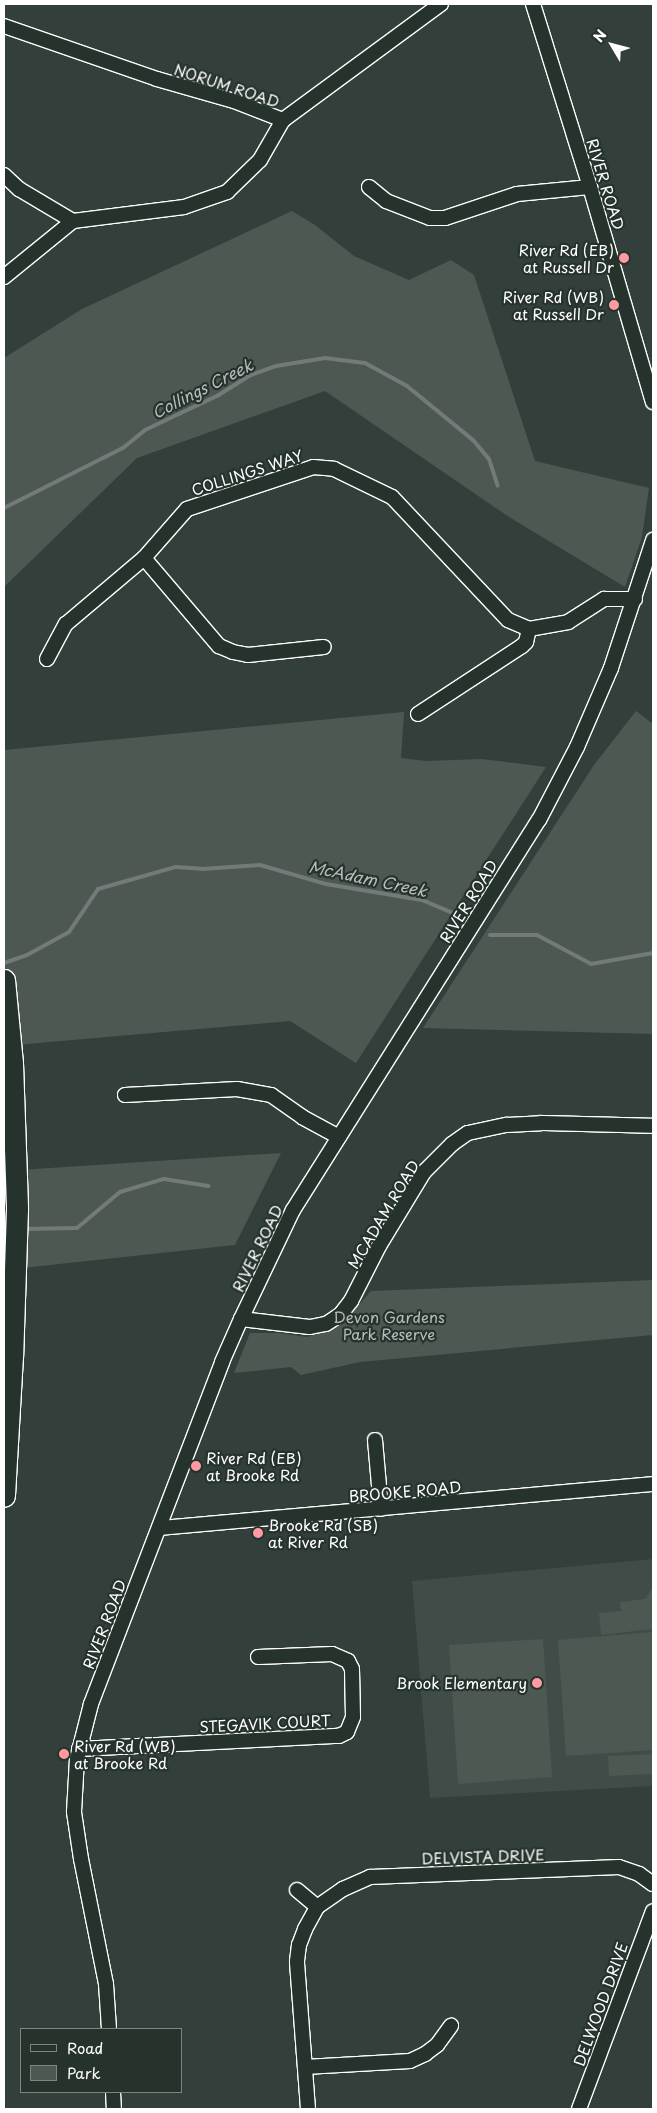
<!DOCTYPE html>
<style>
body{margin:0}
#map{position:relative;width:657px;height:2113px;overflow:hidden;background:#333f3a;font-family:"Playpen Sans",sans-serif}
div>[style]{position:absolute}
.built>*{inset:0;background:#404c47}
.green>*{inset:0;background:#4d5853}
.stream>*{height:4px;margin:-2px;padding:0 2px;transform-origin:2px;border-radius:2px;background:#737b78}
.roads{filter:drop-shadow(1px 0 #fff) drop-shadow(-1px 0 #fff) drop-shadow(0 1px #fff) drop-shadow(0 -1px #fff)}
.minor>*{height:14px;margin:-7px;padding:0 7px;transform-origin:7px;border-radius:7px;background:#26332d}
.highway>*{height:21px;margin:-10.5px;padding:0 10.5px;transform-origin:10.5px;border-radius:10.5px;background:#26332d}
.dots>*{width:14px;height:14px;translate:-50% -50%;box-sizing:border-box;border:2px solid #26332d;border-radius:50%}
span{translate:-50% -50%;white-space:nowrap;text-align:center;line-height:1.15;-webkit-text-stroke:4.5px #26332d;paint-order:stroke}
.street-label{font-size:15px;color:#fff}
.poi-label{font-size:15px;color:#fff}
.right{translate:-100% -50%;text-align:right}
.left{translate:0 -50%;text-align:left}
.park-label{font-size:15px;color:#b8bcba}
.water-label{font-size:16px;color:#b9bdbc;font-style:italic}
.frame{position:absolute;inset:0;border:5px solid #fff;pointer-events:none}
.legend{position:absolute;left:20px;top:2028px;width:162px;height:65px;box-sizing:border-box;background:#26332d;border:1px solid #7d8581;margin:0;padding:6px 9px;list-style:none;font-size:15px;color:#fff}
.legend li{display:flex;align-items:center;gap:10px;height:25px}
.legend b{width:25px;border:1px solid #7d8581}
.north{position:absolute;left:587px;top:20px;width:50px;height:50px;-webkit-text-stroke:4px #26332d;paint-order:stroke;rotate:307deg;font-size:14px;font-weight:700;line-height:20px;text-align:center;color:#fff}
.north::after{content:'';display:block;margin:auto;width:18px;height:22px;background:#fff;clip-path:polygon(50% 0,100% 100%,50% 72%,0 100%)}
</style>
<div id="map">
<div class="built">
<i style="clip-path:polygon(653px 1559px,653px 1786px,430px 1798px,412px 1581px)"></i>
</div>
<div class="green">
<i style="clip-path:polygon(292px 211px,315px 225px,354px 256px,409px 280px,451px 260px,474px 275px,535px 461px,649px 488px,642px 537px,625px 587px,509px 517px,325px 391px,137px 458px,4px 587px,4px 358px,82px 309px)"></i>
<i style="clip-path:polygon(636px 711px,653px 724px,653px 1034px,423px 1028px,594px 765px)"></i>
<i style="clip-path:polygon(404px 712px,401px 758px,426px 761px,482px 759px,546px 767px,356px 1063px,290px 1021px,4px 1046px,4px 750px)"></i>
<i style="clip-path:polygon(281px 1153px,235px 1245px,4px 1270px,4px 1171px)"></i>
<i style="clip-path:polygon(653px 1280px,653px 1335px,360px 1362px,301px 1375px,291px 1367px,234px 1373px,250px 1333px,279px 1333px,307px 1337px,341px 1325px,371px 1291px)"></i>
<i style="clip-path:polygon(651px 1590px,653px 1590px,653px 1629px,601px 1635px,599px 1613px,621px 1611px,620px 1602px,645px 1599px)"></i>
<i style="clip-path:polygon(653px 1632px,653px 1750px,566px 1756px,558px 1640px)"></i>
<i style="clip-path:polygon(543px 1639px,552px 1777px,458px 1784px,449px 1645px)"></i>
<i style="clip-path:polygon(653px 1754px,653px 1774px,609px 1776px,608px 1756px)"></i>
</div>
<div class="stream">
<i style="left:4px;top:508px;width:133px;rotate:-26.8deg"></i>
<i style="left:123px;top:448px;width:28px;rotate:-39deg"></i>
<i style="left:145px;top:430px;width:80px;rotate:-25.3deg"></i>
<i style="left:217px;top:396px;width:40px;rotate:-32deg"></i>
<i style="left:251px;top:375px;width:27px;rotate:-20deg"></i>
<i style="left:276px;top:366px;width:50px;rotate:-9.3deg"></i>
<i style="left:325px;top:358px;width:40px;rotate:7.1deg"></i>
<i style="left:365px;top:363px;width:48px;rotate:28.7deg"></i>
<i style="left:407px;top:386px;width:85px;rotate:39.3deg"></i>
<i style="left:473px;top:440px;width:25px;rotate:50deg"></i>
<i style="left:489px;top:459px;width:28px;rotate:72deg"></i>
<i style="left:490px;top:935px;width:47px"></i>
<i style="left:537px;top:935px;width:61px;rotate:28.2deg"></i>
<i style="left:591px;top:964px;width:63px;rotate:-10.1deg"></i>
<i style="left:4px;top:963px;width:24px;rotate:-19deg"></i>
<i style="left:27px;top:955px;width:48px;rotate:-28.7deg"></i>
<i style="left:69px;top:932px;width:52px;rotate:-56deg"></i>
<i style="left:98px;top:889px;width:81px;rotate:-15.8deg"></i>
<i style="left:176px;top:867px;width:26px;rotate:4deg"></i>
<i style="left:202px;top:869px;width:58px;rotate:-3.9deg"></i>
<i style="left:260px;top:865px;width:69px;rotate:16.1deg"></i>
<i style="left:326px;top:884px;width:97px;rotate:9.5deg"></i>
<i style="left:422px;top:900px;width:41px;rotate:22.8deg"></i>
<i style="left:23px;top:1229px;width:54px;rotate:-1.1deg"></i>
<i style="left:77px;top:1228px;width:56px;rotate:-39.9deg"></i>
<i style="left:120px;top:1192px;width:46px;rotate:-16.5deg"></i>
<i style="left:164px;top:1179px;width:45px;rotate:9deg"></i>
</div>
<div class="roads">
<div class="minor">
<i style="left:533px;top:4px;width:192px;rotate:72.7deg"></i>
<i style="left:590px;top:187px;width:224px;rotate:73.7deg"></i>
<i style="left:4px;top:26px;width:162px;rotate:19.1deg"></i>
<i style="left:157px;top:79px;width:80px;rotate:15.9deg"></i>
<i style="left:234px;top:101px;width:53px;rotate:21.2deg"></i>
<i style="left:4px;top:175px;width:21px;rotate:43deg"></i>
<i style="left:19px;top:189px;width:63px;rotate:30.7deg"></i>
<i style="left:73px;top:221px;width:112px;rotate:-7.2deg"></i>
<i style="left:184px;top:207px;width:46px;rotate:-19.2deg"></i>
<i style="left:227px;top:192px;width:46px;rotate:-44.1deg"></i>
<i style="left:260px;top:160px;width:46px;rotate:-60.1deg"></i>
<i style="left:283px;top:120px;width:196px;rotate:-36.3deg"></i>
<i style="left:369px;top:187px;width:22px;rotate:39deg"></i>
<i style="left:386px;top:201px;width:47px;rotate:21.1deg"></i>
<i style="left:430px;top:218px;width:15px"></i>
<i style="left:445px;top:218px;width:76px;rotate:-18.4deg"></i>
<i style="left:517px;top:194px;width:73px;rotate:-5.5deg"></i>
<i style="left:4px;top:277px;width:89px;rotate:-39.1deg"></i>
<i style="left:144px;top:558px;width:116px;rotate:49.6deg"></i>
<i style="left:219px;top:646px;width:15px;rotate:23deg"></i>
<i style="left:233px;top:652px;width:15px;rotate:11deg"></i>
<i style="left:248px;top:655px;width:76px;rotate:-6deg"></i>
<i style="left:47px;top:659px;width:40px;rotate:-62deg"></i>
<i style="left:66px;top:624px;width:102px;rotate:-40.2deg"></i>
<i style="left:144px;top:558px;width:65px;rotate:-48.7deg"></i>
<i style="left:187px;top:509px;width:133px;rotate:-18.4deg"></i>
<i style="left:313px;top:467px;width:21px;rotate:5deg"></i>
<i style="left:334px;top:469px;width:64px;rotate:25.8deg"></i>
<i style="left:392px;top:497px;width:169px;rotate:46.7deg"></i>
<i style="left:508px;top:620px;width:23px;rotate:23deg"></i>
<i style="left:529px;top:629px;width:40px;rotate:-10deg"></i>
<i style="left:568px;top:622px;width:43px;rotate:-32.6deg"></i>
<i style="left:604px;top:599px;width:31px"></i>
<i style="left:418px;top:714px;width:124px;rotate:-33.2deg"></i>
<i style="left:522px;top:646px;width:6px;rotate:-45deg"></i>
<i style="left:526px;top:642px;width:13px;rotate:-77deg"></i>
<i style="left:125px;top:1095px;width:112px;rotate:-3.1deg"></i>
<i style="left:237px;top:1089px;width:35px;rotate:10deg"></i>
<i style="left:271px;top:1095px;width:38px;rotate:35deg"></i>
<i style="left:302px;top:1117px;width:42px;rotate:28.4deg"></i>
<i style="left:241px;top:1319px;width:69px;rotate:6.6deg"></i>
<i style="left:310px;top:1327px;width:16px;rotate:-11deg"></i>
<i style="left:326px;top:1324px;width:17px;rotate:-33deg"></i>
<i style="left:340px;top:1315px;width:18px;rotate:-52deg"></i>
<i style="left:351px;top:1301px;width:62px;rotate:-63deg"></i>
<i style="left:379px;top:1246px;width:87px;rotate:-58.7deg"></i>
<i style="left:424px;top:1172px;width:40px;rotate:-45deg"></i>
<i style="left:452px;top:1144px;width:19px;rotate:-35deg"></i>
<i style="left:468px;top:1133px;width:40px;rotate:-12deg"></i>
<i style="left:507px;top:1125px;width:34px;rotate:-3deg"></i>
<i style="left:541px;top:1123px;width:112px;rotate:1.5deg"></i>
<i style="left:375px;top:1440px;width:69px;rotate:85deg"></i>
<i style="left:160px;top:1528px;width:495px;rotate:-5.1deg"></i>
<i style="left:79px;top:1749px;width:260px;rotate:-2.9deg"></i>
<i style="left:339px;top:1736px;width:9px;rotate:-27deg"></i>
<i style="left:347px;top:1732px;width:16px;rotate:-68deg"></i>
<i style="left:353px;top:1717px;width:48px;rotate:-91.2deg"></i>
<i style="left:352px;top:1669px;width:9px;rotate:-117deg"></i>
<i style="left:348px;top:1661px;width:17px;rotate:-156deg"></i>
<i style="left:332px;top:1654px;width:74px;rotate:177.7deg"></i>
<i style="left:297px;top:1890px;width:26px;rotate:40deg"></i>
<i style="left:109px;top:2029px;width:45px;rotate:-93.8deg"></i>
<i style="left:106px;top:1984px;width:127px;rotate:-101.3deg"></i>
<i style="left:81px;top:1859px;width:48px;rotate:-98.5deg"></i>
<i style="left:74px;top:1812px;width:53px;rotate:-86.8deg"></i>
<i style="left:77px;top:1759px;width:57px;rotate:-75.7deg"></i>
<i style="left:91px;top:1704px;width:366px;rotate:-69deg"></i>
<i style="left:222px;top:1362px;width:47px;rotate:-66.2deg"></i>
<i style="left:241px;top:1319px;width:121px;rotate:-64.5deg"></i>
<i style="left:293px;top:1210px;width:461px;rotate:-57.8deg"></i>
<i style="left:539px;top:820px;width:82px;rotate:-62.5deg"></i>
<i style="left:577px;top:747px;width:86px;rotate:-66.7deg"></i>
<i style="left:611px;top:668px;width:135px;rotate:-71.8deg"></i>
<i style="left:305px;top:2067px;width:105px;rotate:-3.3deg"></i>
<i style="left:410px;top:2061px;width:17px;rotate:-25deg"></i>
<i style="left:425px;top:2054px;width:15px;rotate:-37deg"></i>
<i style="left:437px;top:2045px;width:24px;rotate:-54deg"></i>
<i style="left:113px;top:2092px;width:17px;rotate:87deg"></i>
<i style="left:308px;top:2109px;width:148px;rotate:-94.3deg"></i>
<i style="left:297px;top:1961px;width:16px;rotate:-83deg"></i>
<i style="left:299px;top:1945px;width:17px;rotate:-69deg"></i>
<i style="left:305px;top:1929px;width:25px;rotate:-61deg"></i>
<i style="left:317px;top:1907px;width:32px;rotate:-35deg"></i>
<i style="left:343px;top:1889px;width:30px;rotate:-24deg"></i>
<i style="left:370px;top:1877px;width:249px;rotate:-2.3deg"></i>
<i style="left:619px;top:1867px;width:21px;rotate:19deg"></i>
<i style="left:639px;top:1874px;width:17px;rotate:36deg"></i>
<i style="left:579px;top:2109px;width:211px;rotate:-69.5deg"></i>
</div>
<div class="highway">
<i style="left:4px;top:980px;width:83px;rotate:84.5deg"></i>
<i style="left:12px;top:1063px;width:146px;rotate:88deg"></i>
<i style="left:17px;top:1209px;width:147px;rotate:91.9deg"></i>
<i style="left:12px;top:1356px;width:140px;rotate:93.3deg"></i>
</div>
</div>
<div class="dots">
<i style="left:624px;top:258px;background:#ff9aa2"></i>
<i style="left:614px;top:305px;background:#ff9aa2"></i>
<i style="left:196px;top:1466px;background:#ff9aa2"></i>
<i style="left:258px;top:1533px;background:#ff9aa2"></i>
<i style="left:537px;top:1683px;background:#ff9aa2"></i>
<i style="left:64px;top:1754px;background:#ff9aa2"></i>
</div>
<div class="street-label">
<span style="left:227px;top:85px;rotate:18deg">NORUM ROAD</span>
<span style="left:606px;top:184px;rotate:73deg">RIVER ROAD</span>
<span style="left:247px;top:472px;rotate:-18deg">COLLINGS WAY</span>
<span style="left:468px;top:901px;rotate:-58deg">RIVER ROAD</span>
<span style="left:383px;top:1214px;rotate:-59deg">MCADAM ROAD</span>
<span style="left:257px;top:1248px;rotate:-64deg">RIVER ROAD</span>
<span style="left:405px;top:1491px;rotate:-5deg">BROOKE ROAD</span>
<span style="left:104px;top:1624px;rotate:-69deg">RIVER ROAD</span>
<span style="left:265px;top:1723px;rotate:-3deg">STEGAVIK COURT</span>
<span style="left:483px;top:1856px;rotate:-2deg">DELVISTA DRIVE</span>
<span style="left:600px;top:2004px;rotate:-70deg">DELWOOD DRIVE</span>
</div>
<div class="poi-label">
<span class="right" style="left:614px;top:258px">River Rd (EB)<br>at Russell Dr</span>
<span class="right" style="left:604px;top:305px">River Rd (WB)<br>at Russell Dr</span>
<span class="left" style="left:206px;top:1466px">River Rd (EB)<br>at Brooke Rd</span>
<span class="left" style="left:268px;top:1533px">Brooke Rd (SB)<br>at River Rd</span>
<span class="right" style="left:527px;top:1683px">Brook Elementary</span>
<span class="left" style="left:74px;top:1754px">River Rd (WB)<br>at Brooke Rd</span>
</div>
<div class="park-label">
<span style="left:389px;top:1325px">Devon Gardens<br>Park Reserve</span>
</div>
<div class="water-label">
<span style="left:202px;top:388px;rotate:-27deg">Collings Creek</span>
<span style="left:368px;top:878px;rotate:12deg">McAdam Creek</span>
</div>
<div class="frame"></div>
<ul class="legend">
<li><b style="height:6px;background:#26332d"></b>Road</li>
<li><b style="height:14px;background:#4d5853"></b>Park</li>
</ul>
<div class="north">N</div>
</div>
